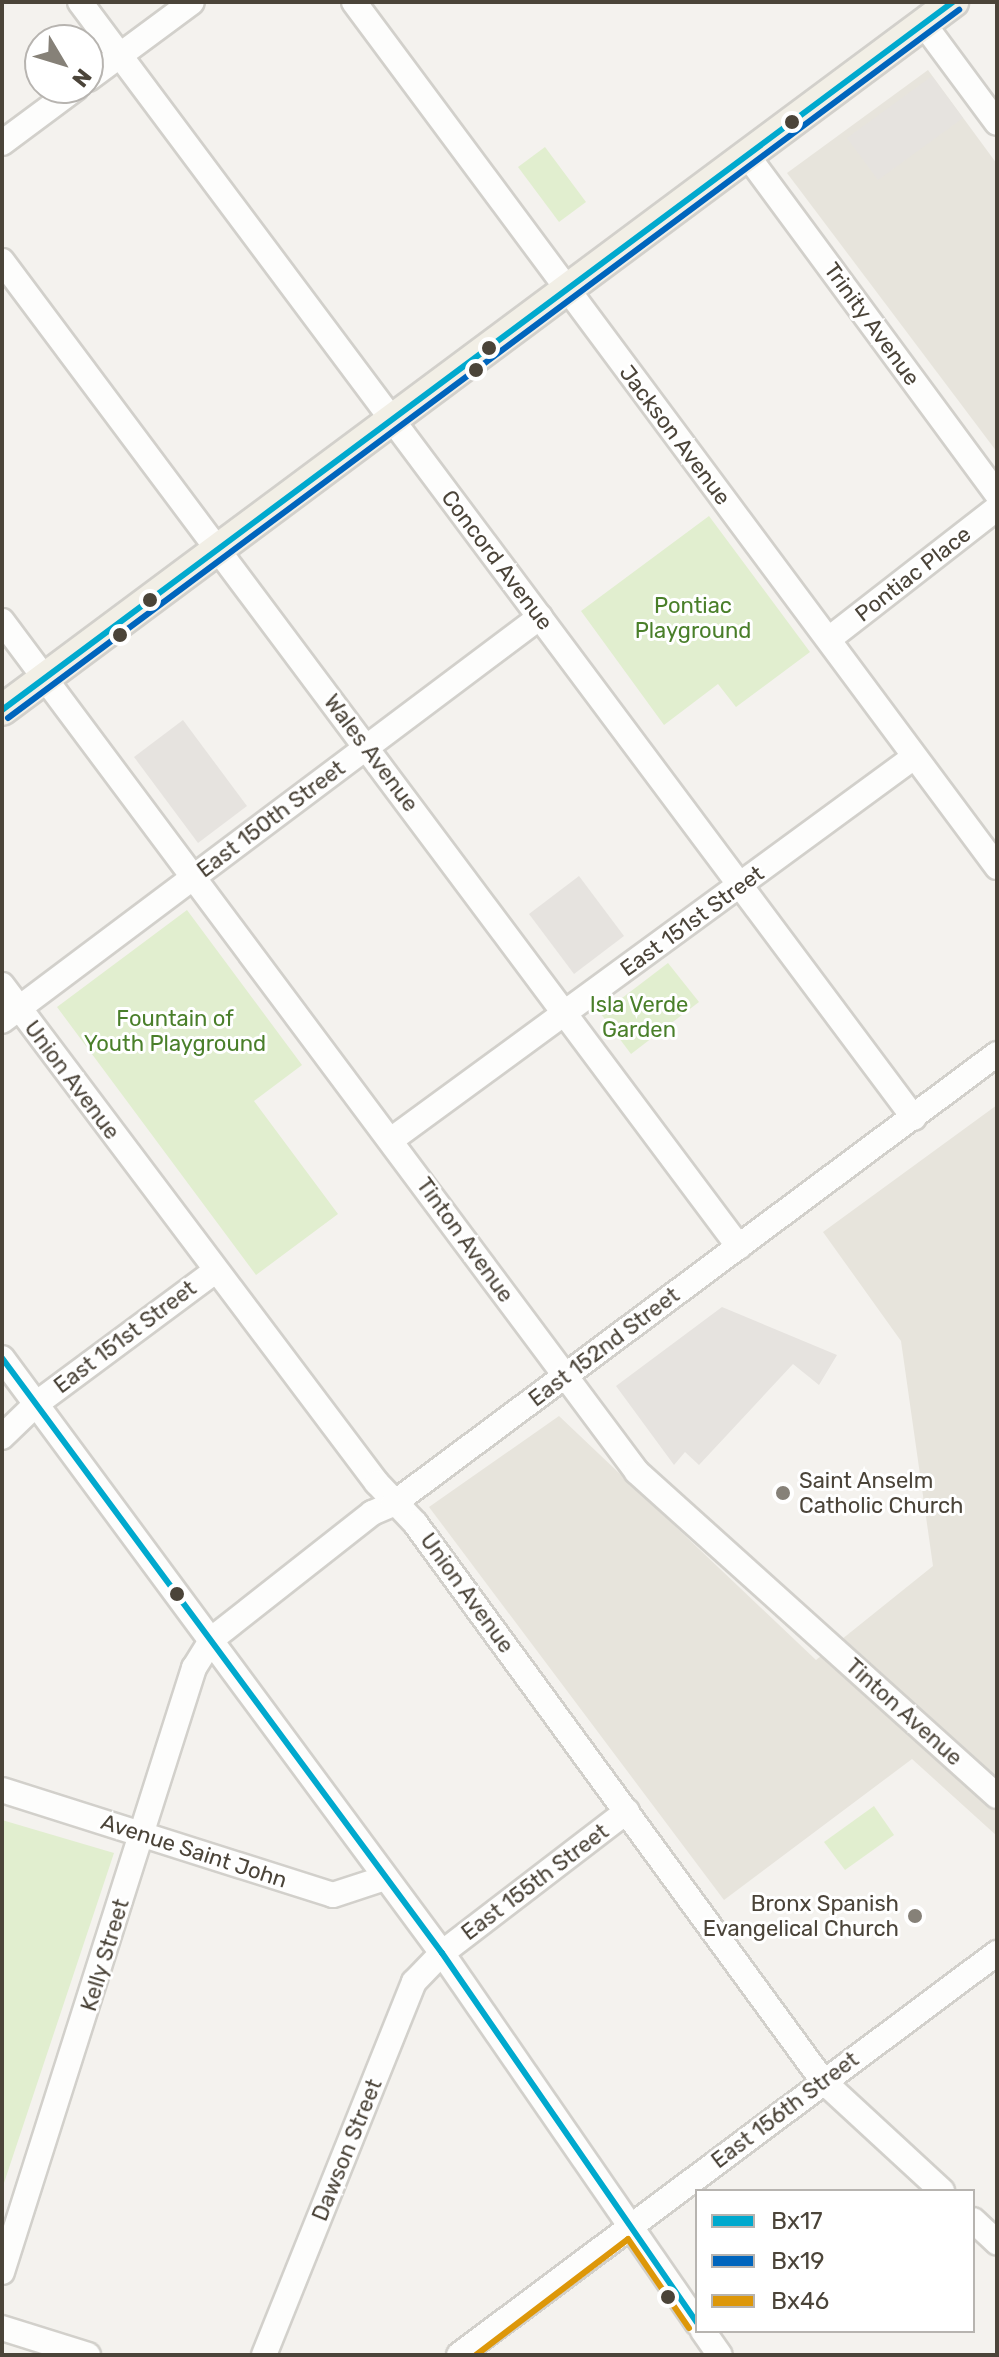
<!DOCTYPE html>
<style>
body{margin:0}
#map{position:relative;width:999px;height:2357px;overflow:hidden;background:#f4f2ee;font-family:Rubik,sans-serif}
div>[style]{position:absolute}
.residential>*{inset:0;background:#e7e4dc}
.green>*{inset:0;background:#e1eecf}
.parking>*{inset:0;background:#e6e3df}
.roads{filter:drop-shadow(2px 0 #d2d0cb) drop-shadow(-2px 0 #d2d0cb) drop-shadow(0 2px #d2d0cb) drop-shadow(0 -2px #d2d0cb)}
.minor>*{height:24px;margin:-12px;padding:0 12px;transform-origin:12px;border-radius:12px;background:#fdfdfc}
.major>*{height:30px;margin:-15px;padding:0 15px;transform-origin:15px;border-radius:15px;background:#f2efe6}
.bus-1>*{height:6px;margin:-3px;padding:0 3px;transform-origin:3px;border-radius:3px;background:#00a9ce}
.bus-2>*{height:6px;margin:-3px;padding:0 3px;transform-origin:3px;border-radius:3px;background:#0065bd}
.bus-3>*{height:6px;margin:-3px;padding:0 3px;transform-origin:3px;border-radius:3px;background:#dd9709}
.dots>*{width:22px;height:22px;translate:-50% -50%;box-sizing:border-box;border:4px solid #fff;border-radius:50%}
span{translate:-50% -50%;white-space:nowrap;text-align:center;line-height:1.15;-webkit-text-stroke:6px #fff;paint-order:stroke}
.street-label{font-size:22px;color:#4b4439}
.park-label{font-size:22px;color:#4a7f2a}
.poi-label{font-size:22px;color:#4b4439}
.left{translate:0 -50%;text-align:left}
.right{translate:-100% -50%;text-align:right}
.frame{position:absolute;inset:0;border:4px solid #4b4439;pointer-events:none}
.legend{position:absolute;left:695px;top:2189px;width:280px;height:144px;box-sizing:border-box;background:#fff;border:2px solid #b7b4b0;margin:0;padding:10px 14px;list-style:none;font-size:24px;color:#4b4439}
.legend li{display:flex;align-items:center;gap:16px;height:40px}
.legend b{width:40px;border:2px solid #b7b4b0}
.north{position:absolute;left:24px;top:24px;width:80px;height:80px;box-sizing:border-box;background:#fff;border:2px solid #b7b4b0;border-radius:50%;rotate:128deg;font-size:22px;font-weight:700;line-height:32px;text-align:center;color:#4b4439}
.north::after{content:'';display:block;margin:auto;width:28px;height:36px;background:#868178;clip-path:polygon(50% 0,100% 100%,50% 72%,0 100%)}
</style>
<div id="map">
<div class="residential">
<i style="clip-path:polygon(928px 70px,997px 164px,997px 452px,787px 173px)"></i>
<i style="clip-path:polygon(997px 1105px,997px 1836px,912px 1759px,724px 1900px,429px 1507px,559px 1416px,816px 1660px,933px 1566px,901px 1341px,823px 1232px)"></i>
</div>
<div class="green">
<i style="clip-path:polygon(545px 147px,586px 202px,559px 222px,518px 167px)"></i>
<i style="clip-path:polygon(709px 516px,810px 652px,736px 707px,718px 684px,664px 725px,581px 611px)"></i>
<i style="clip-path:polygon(187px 910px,302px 1065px,254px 1101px,338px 1214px,256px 1275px,57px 1007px)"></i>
<i style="clip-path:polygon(668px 963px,699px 1002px,631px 1054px,601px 1014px)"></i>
<i style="clip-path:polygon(874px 1806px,894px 1835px,845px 1870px,824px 1842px)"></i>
<i style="clip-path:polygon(2px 1820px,114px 1853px,2px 2189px)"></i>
</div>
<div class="parking">
<i style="clip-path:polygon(932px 76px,963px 118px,878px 180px,847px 138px)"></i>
<i style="clip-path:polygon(183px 720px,247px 806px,198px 843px,134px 757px)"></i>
<i style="clip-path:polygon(579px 876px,624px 936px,574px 974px,529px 914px)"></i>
<i style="clip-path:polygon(722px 1307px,837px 1355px,819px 1385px,793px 1364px,699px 1465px,685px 1452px,674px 1465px,616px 1386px)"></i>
</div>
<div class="roads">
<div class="minor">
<i style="left:80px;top:2px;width:1393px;rotate:53.23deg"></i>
<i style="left:354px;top:2px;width:1078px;rotate:53.37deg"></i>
<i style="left:923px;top:23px;width:124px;rotate:53.5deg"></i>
<i style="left:88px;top:79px;width:129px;rotate:-36.5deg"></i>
<i style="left:2px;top:143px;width:92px;rotate:-36.6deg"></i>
<i style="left:747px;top:155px;width:421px;rotate:53.6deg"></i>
<i style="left:2px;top:261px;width:1231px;rotate:53.22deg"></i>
<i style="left:2px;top:621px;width:1062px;rotate:53.27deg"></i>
<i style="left:637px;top:1472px;width:484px;rotate:42deg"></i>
<i style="left:829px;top:639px;width:213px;rotate:-37.9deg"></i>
<i style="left:2px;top:985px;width:623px;rotate:53.02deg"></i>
<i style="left:377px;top:1483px;width:55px;rotate:46.5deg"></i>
<i style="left:415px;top:1523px;width:691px;rotate:53.83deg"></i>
<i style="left:823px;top:2081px;width:162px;rotate:42.7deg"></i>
<i style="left:2px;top:1021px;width:673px;rotate:-36.9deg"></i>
<i style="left:391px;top:1140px;width:648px;rotate:-36.22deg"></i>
<i style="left:2px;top:1358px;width:740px;rotate:53.52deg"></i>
<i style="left:442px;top:1953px;width:449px;rotate:55.4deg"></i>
<i style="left:2px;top:1437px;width:47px;rotate:-44.1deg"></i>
<i style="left:36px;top:1404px;width:223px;rotate:-36.6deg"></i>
<i style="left:2px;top:1790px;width:347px;rotate:17.6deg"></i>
<i style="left:333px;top:1895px;width:55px;rotate:-18.1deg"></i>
<i style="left:973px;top:2220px;width:33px;rotate:43deg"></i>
<i style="left:2px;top:2272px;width:634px;rotate:-72.37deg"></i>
<i style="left:194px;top:1668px;width:34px;rotate:-58deg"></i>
<i style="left:212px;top:1639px;width:204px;rotate:-38.2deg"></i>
<i style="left:372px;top:1513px;width:23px;rotate:-23deg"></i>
<i style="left:393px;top:1504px;width:753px;rotate:-36.69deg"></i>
<i style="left:2px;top:2328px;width:90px;rotate:17.4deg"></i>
<i style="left:703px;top:2331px;width:29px;rotate:55deg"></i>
<i style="left:264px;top:2355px;width:402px;rotate:-68.1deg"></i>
<i style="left:414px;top:1982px;width:40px;rotate:-46deg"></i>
<i style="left:442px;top:1953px;width:233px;rotate:-37.5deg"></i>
<i style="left:459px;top:2355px;width:672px;rotate:-36.77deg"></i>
</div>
<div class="major">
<i style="left:2px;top:710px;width:1186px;rotate:-36.67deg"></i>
</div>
</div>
<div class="bus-1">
<i style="left:2px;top:710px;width:1186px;rotate:-36.67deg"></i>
<i style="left:2px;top:1358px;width:740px;rotate:53.52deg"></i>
<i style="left:442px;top:1953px;width:449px;rotate:55.4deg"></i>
</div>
<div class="bus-2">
<i style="left:8px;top:718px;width:1186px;rotate:-36.67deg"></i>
</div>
<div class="bus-3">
<i style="left:476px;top:2355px;width:191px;rotate:-37.3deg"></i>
<i style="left:628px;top:2239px;width:108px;rotate:55.6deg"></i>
</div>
<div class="dots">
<i style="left:792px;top:122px;background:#4b4439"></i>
<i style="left:489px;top:348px;background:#4b4439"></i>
<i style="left:476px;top:370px;background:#4b4439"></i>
<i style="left:150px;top:600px;background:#4b4439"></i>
<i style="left:120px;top:635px;background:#4b4439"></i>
<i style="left:783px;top:1493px;background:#868178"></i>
<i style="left:177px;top:1594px;background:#4b4439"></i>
<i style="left:915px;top:1916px;background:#868178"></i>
<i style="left:668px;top:2297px;background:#4b4439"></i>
</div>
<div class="street-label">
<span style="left:872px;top:324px;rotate:54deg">Trinity Avenue</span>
<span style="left:675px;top:435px;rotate:53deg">Jackson Avenue</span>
<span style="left:497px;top:560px;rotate:53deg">Concord Avenue</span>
<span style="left:913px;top:574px;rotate:-38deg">Pontiac Place</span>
<span style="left:371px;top:753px;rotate:53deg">Wales Avenue</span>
<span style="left:271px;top:819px;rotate:-37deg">East 150th Street</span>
<span style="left:692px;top:921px;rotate:-36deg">East 151st Street</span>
<span style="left:72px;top:1080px;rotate:53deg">Union Avenue</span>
<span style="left:465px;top:1240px;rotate:54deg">Tinton Avenue</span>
<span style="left:125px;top:1337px;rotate:-37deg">East 151st Street</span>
<span style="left:604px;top:1347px;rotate:-37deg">East 152nd Street</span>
<span style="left:467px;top:1593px;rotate:54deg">Union Avenue</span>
<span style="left:904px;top:1712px;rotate:42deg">Tinton Avenue</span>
<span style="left:194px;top:1851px;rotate:18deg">Avenue Saint John</span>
<span style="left:535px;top:1882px;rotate:-37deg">East 155th Street</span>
<span style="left:105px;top:1955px;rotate:-73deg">Kelly Street</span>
<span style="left:785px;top:2110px;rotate:-37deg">East 156th Street</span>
<span style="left:347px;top:2150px;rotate:-68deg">Dawson Street</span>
</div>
<div class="park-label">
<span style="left:693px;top:618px">Pontiac<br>Playground</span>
<span style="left:639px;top:1017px">Isla Verde<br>Garden</span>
<span style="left:175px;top:1031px">Fountain of<br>Youth Playground</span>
</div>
<div class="poi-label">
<span class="left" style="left:799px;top:1493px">Saint Anselm<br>Catholic Church</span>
<span class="right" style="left:899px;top:1916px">Bronx Spanish<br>Evangelical Church</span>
</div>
<div class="frame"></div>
<ul class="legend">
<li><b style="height:10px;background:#00a9ce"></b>Bx17</li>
<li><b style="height:10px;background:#0065bd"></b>Bx19</li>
<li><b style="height:10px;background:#dd9709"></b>Bx46</li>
</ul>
<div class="north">N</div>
</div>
